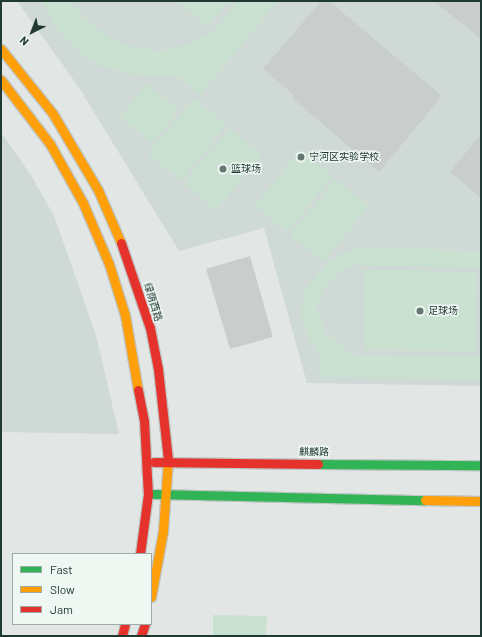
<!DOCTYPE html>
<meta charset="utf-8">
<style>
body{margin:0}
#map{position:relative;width:482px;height:637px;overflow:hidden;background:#e2e7e5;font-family:Barlow,"Noto Sans SC",sans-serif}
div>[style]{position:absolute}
.built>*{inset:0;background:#cfd9d5}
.green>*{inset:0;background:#cae1d1}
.building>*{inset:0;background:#c9cecc}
.roads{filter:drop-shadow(1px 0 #bec5c2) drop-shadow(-1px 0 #bec5c2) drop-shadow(0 1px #bec5c2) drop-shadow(0 -1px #bec5c2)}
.fast>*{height:9px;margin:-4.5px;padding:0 4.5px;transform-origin:4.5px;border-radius:4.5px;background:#30b455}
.slow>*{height:9px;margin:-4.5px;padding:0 4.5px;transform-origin:4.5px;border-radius:4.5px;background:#ff9f0a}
.jam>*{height:9px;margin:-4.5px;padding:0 4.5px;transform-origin:4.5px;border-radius:4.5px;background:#e5322d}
.dots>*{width:11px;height:11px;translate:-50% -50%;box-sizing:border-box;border:2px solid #eff7f3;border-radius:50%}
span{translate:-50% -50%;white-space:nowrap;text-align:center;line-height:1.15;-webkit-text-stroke:3px #eff7f3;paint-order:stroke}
.poi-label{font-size:10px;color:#203a33}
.left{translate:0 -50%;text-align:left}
.street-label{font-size:10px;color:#203a33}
.frame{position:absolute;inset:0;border:2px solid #203a33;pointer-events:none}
.legend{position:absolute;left:12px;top:553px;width:140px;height:72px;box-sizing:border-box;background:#eff7f3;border:1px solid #9caba6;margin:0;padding:5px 7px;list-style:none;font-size:12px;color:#203a33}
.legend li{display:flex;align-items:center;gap:8px;height:20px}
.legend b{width:20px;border:1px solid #9caba6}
.north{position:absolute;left:12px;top:12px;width:40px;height:40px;-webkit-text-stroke:3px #eff7f3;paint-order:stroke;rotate:222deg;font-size:11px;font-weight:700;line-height:16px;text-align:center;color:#203a33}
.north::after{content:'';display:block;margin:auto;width:14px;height:18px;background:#203a33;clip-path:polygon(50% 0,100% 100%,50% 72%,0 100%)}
</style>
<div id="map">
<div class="built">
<i style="clip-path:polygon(17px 1px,481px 1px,481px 386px,307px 383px,264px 228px,179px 251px,78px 86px)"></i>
<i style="clip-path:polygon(1px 132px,32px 177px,54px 216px,96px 335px,119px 434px,1px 432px)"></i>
</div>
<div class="green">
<i style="clip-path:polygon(41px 1px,70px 1px,83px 17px,111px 39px,128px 46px,159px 51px,190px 44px,204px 36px,216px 28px,238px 1px,278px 1px,200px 95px,177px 76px,134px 75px,97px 65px,84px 56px,61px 34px)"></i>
<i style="clip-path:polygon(177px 1px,229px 1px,208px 26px)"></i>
<i style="clip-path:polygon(147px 84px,179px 110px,152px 143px,120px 117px)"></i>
<i style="clip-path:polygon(194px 98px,226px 125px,181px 181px,148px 154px)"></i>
<i style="clip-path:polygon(230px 128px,262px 154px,216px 211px,184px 183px)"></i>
<i style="clip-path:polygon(301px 149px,333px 176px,287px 232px,255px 205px)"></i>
<i style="clip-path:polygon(336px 179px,369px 206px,323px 262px,290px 235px)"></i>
<i style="clip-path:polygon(361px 247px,481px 251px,481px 268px,354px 265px,345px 269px,329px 282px,323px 289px,317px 308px,326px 333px,349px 352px,359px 355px,481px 356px,481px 380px,320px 377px,320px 356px,307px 336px,301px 313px,305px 289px,329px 261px,340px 254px)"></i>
<i style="clip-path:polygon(364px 270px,477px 272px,476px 351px,364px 350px)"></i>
<i style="clip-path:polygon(213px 615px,267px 616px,266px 636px,213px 636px)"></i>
</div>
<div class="building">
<i style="clip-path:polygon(321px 1px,329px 1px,442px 96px,379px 172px,292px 98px,294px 95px,263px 69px)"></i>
<i style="clip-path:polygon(434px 1px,481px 1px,481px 39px)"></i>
<i style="clip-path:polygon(481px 134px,481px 198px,450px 172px)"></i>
<i style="clip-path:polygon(250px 256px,273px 337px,230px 349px,206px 269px)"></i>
</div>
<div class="roads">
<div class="fast">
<i style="left:318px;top:464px;width:163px;rotate:0.4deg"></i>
<i style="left:154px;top:494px;width:271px;rotate:1.3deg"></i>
</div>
<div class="slow">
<i style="left:1px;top:49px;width:83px;rotate:51.3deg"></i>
<i style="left:53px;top:114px;width:88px;rotate:59.4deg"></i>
<i style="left:98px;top:190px;width:58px;rotate:66.5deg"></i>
<i style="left:1px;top:80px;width:81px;rotate:52.6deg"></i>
<i style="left:50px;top:144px;width:68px;rotate:60.8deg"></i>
<i style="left:83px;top:203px;width:66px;rotate:66.9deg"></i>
<i style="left:109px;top:264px;width:53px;rotate:72.6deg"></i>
<i style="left:125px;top:315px;width:76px;rotate:80.2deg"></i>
<i style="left:425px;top:500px;width:56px;rotate:1deg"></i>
<i style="left:151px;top:597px;width:67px;rotate:-79.7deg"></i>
<i style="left:163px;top:531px;width:71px;rotate:-86deg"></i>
</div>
<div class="jam">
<i style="left:121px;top:243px;width:90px;rotate:71.2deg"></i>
<i style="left:150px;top:328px;width:42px;rotate:79deg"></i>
<i style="left:158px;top:369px;width:92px;rotate:83.7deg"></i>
<i style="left:138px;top:390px;width:32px;rotate:79deg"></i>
<i style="left:144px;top:421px;width:73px;rotate:86.9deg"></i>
<i style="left:148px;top:494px;width:61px;rotate:97.6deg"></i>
<i style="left:154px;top:462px;width:164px;rotate:0.7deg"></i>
<i style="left:122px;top:636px;width:12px;rotate:-76deg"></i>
<i style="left:141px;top:636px;width:13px;rotate:-72deg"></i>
</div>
</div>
<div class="dots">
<i style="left:301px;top:157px;background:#647771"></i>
<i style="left:223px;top:169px;background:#647771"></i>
<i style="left:420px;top:311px;background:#647771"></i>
</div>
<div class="poi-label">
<span class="left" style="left:309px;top:157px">宁河区实验学校</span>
<span class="left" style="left:231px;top:169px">篮球场</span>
<span class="left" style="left:428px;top:311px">足球场</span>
</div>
<div class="street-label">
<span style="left:153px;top:302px;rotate:73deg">绿荫西路</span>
<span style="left:314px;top:452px;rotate:1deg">麒麟路</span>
</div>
<div class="frame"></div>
<ul class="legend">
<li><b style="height:5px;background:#30b455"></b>Fast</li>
<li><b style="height:5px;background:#ff9f0a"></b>Slow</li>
<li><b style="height:5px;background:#e5322d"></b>Jam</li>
</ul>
<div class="north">N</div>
</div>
